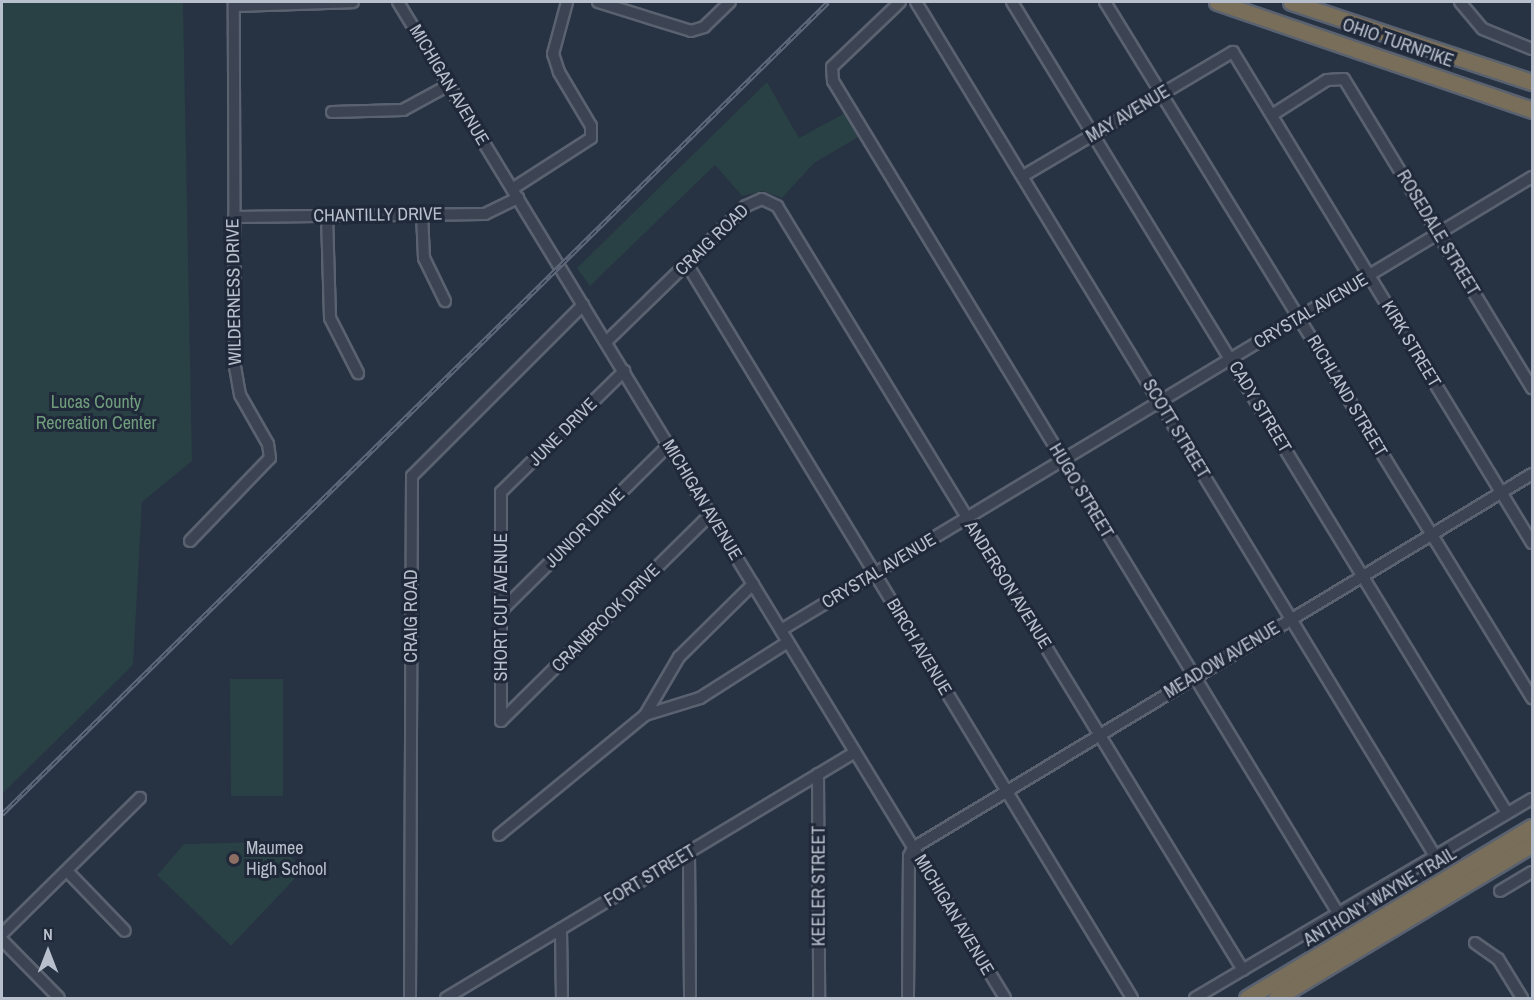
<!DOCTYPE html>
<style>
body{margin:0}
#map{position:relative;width:1534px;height:1000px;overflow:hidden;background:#273243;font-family:"Archivo Narrow",sans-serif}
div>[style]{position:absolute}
.green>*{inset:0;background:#294044}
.roads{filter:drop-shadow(2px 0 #5a6270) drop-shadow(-2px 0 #5a6270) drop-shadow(0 2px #5a6270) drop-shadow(0 -2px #5a6270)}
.minor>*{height:10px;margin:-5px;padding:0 5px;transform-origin:5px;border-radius:5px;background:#3c4453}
.highway>*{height:15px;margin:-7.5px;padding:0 7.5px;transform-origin:7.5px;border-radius:7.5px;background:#796e59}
.rail>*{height:4.5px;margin-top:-2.25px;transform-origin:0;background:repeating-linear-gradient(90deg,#202939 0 7px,#5e687a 0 14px);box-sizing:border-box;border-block:2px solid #5e687a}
.dots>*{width:16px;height:16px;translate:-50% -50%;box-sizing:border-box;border:3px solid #202939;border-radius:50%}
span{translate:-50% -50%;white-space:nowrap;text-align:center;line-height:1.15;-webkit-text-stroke:6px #202939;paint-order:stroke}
.street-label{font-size:18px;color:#b9c0cd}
.park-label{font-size:18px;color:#709e7d}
.poi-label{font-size:18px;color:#b9c0cd}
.left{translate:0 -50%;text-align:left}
.frame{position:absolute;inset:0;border:3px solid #b9c0cd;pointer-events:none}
.north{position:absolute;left:18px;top:922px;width:60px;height:60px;-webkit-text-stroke:4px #202939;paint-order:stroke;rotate:0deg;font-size:16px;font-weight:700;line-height:24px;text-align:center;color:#b9c0cd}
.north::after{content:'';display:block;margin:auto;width:21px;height:27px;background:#b9c0cd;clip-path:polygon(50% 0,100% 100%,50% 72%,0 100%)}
</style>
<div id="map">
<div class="green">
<i style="clip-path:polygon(2px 2px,183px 2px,192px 461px,142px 502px,133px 665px,2px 794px)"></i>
<i style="clip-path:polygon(767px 82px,799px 138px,845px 113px,860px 136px,814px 163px,782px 198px,763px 191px,742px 196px,715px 165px,590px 286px,577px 268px)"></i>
<i style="clip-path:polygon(230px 679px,283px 679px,283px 796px,231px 796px)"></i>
<i style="clip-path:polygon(264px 842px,287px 852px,302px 871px,231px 946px,157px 875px,184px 844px)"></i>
</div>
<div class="roads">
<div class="minor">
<i style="left:398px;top:2px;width:1166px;rotate:58.64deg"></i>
<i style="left:598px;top:2px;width:97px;rotate:17.3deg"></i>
<i style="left:691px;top:31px;width:14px;rotate:-17deg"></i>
<i style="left:704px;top:27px;width:36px;rotate:-44deg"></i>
<i style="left:900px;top:2px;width:94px;rotate:136.3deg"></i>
<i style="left:832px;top:67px;width:14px;rotate:86deg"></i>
<i style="left:833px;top:81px;width:973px;rotate:58.74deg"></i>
<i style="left:916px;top:2px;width:999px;rotate:58.71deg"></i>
<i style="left:1012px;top:2px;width:950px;rotate:58.6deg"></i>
<i style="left:1105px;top:2px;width:817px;rotate:58.47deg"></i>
<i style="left:1460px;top:2px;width:35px;rotate:50deg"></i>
<i style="left:1483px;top:29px;width:53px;rotate:22.2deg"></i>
<i style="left:234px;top:6px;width:119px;rotate:-1.9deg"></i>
<i style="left:332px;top:112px;width:71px;rotate:-1.6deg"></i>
<i style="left:403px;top:110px;width:52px;rotate:-28.5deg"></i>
<i style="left:1272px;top:115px;width:65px;rotate:-32.5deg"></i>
<i style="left:1327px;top:80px;width:17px;rotate:-3deg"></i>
<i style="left:1344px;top:79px;width:362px;rotate:58.7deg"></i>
<i style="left:1023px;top:176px;width:244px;rotate:-30.6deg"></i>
<i style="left:1233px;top:52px;width:575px;rotate:58.66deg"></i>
<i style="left:512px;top:189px;width:94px;rotate:-32.8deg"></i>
<i style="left:591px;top:138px;width:12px;rotate:-90deg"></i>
<i style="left:591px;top:126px;width:63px;rotate:-120.7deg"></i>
<i style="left:559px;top:72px;width:19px;rotate:-108deg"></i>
<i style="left:553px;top:54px;width:54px;rotate:-74.9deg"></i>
<i style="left:422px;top:214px;width:44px;rotate:87.4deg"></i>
<i style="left:424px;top:258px;width:48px;rotate:64deg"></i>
<i style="left:327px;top:216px;width:102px;rotate:88.3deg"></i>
<i style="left:330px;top:318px;width:62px;rotate:63deg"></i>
<i style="left:234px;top:217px;width:251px;rotate:-0.7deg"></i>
<i style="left:485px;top:214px;width:37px;rotate:-26deg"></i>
<i style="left:687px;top:264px;width:858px;rotate:58.77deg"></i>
<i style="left:606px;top:342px;width:195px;rotate:-44.2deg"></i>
<i style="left:746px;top:206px;width:17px;rotate:-24deg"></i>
<i style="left:762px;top:199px;width:17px;rotate:25deg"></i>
<i style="left:777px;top:206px;width:895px;rotate:58.62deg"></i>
<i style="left:190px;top:541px;width:115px;rotate:-46.1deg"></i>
<i style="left:270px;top:458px;width:14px;rotate:-98deg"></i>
<i style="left:268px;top:444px;width:56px;rotate:-119.7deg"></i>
<i style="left:240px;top:395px;width:28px;rotate:-100deg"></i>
<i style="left:235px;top:367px;width:365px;rotate:-90.2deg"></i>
<i style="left:501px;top:611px;width:236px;rotate:-44.7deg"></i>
<i style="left:781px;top:630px;width:877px;rotate:-31.1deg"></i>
<i style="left:645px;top:715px;width:58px;rotate:-17.2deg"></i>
<i style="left:700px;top:698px;width:104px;rotate:-32.5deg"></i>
<i style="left:501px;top:721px;width:229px;rotate:-90deg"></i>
<i style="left:501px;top:492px;width:173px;rotate:-44.5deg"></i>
<i style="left:501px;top:721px;width:295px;rotate:-44.6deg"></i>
<i style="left:818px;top:774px;width:224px;rotate:89.7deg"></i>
<i style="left:499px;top:835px;width:189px;rotate:-39.4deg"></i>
<i style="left:645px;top:715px;width:67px;rotate:-59.6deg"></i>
<i style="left:679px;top:657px;width:104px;rotate:-44.6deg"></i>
<i style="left:689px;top:852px;width:146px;rotate:89.6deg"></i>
<i style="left:67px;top:871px;width:83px;rotate:46deg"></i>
<i style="left:1500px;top:891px;width:37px;rotate:-31deg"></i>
<i style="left:561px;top:929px;width:69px;rotate:89.2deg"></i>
<i style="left:2px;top:934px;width:194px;rotate:-44.6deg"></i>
<i style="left:2px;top:940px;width:81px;rotate:45.5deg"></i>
<i style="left:1475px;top:943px;width:28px;rotate:35deg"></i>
<i style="left:1498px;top:959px;width:46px;rotate:58.4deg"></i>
<i style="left:410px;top:998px;width:522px;rotate:-89.78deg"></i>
<i style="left:412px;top:476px;width:242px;rotate:-45deg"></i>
<i style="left:446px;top:998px;width:477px;rotate:-31deg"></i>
<i style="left:908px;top:998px;width:142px;rotate:-89.6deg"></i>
<i style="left:909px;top:856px;width:9px;rotate:-63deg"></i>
<i style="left:913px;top:848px;width:723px;rotate:-31.14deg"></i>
<i style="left:1195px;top:998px;width:391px;rotate:-30.6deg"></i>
</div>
<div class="highway">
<i style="left:1217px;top:2px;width:333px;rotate:18.9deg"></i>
<i style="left:1291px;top:2px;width:254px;rotate:18.4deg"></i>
<i style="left:1247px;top:998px;width:332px;rotate:-31deg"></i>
<i style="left:1276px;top:998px;width:299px;rotate:-31deg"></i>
</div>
</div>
<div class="rail">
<i style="left:2px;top:814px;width:1158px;rotate:-44.51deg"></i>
</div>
<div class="dots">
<i style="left:234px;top:859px;background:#8d6e63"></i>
</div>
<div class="street-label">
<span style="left:1398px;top:43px;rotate:19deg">OHIO TURNPIKE</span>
<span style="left:449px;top:85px;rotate:59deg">MICHIGAN AVENUE</span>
<span style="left:1128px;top:114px;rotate:-31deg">MAY AVENUE</span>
<span style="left:378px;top:215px;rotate:-1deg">CHANTILLY DRIVE</span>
<span style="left:1438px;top:233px;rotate:59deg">ROSEDALE STREET</span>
<span style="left:712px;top:240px;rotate:-44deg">CRAIG ROAD</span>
<span style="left:234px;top:292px;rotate:-91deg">WILDERNESS DRIVE</span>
<span style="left:1311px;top:311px;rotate:-31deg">CRYSTAL AVENUE</span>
<span style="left:1411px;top:344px;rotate:59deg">KIRK STREET</span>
<span style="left:1347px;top:396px;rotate:59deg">RICHLAND STREET</span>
<span style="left:1260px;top:407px;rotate:59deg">CADY STREET</span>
<span style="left:1176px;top:429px;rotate:59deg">SCOTT STREET</span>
<span style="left:563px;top:432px;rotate:-45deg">JUNE DRIVE</span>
<span style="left:1081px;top:491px;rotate:59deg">HUGO STREET</span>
<span style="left:702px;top:500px;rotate:59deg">MICHIGAN AVENUE</span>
<span style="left:585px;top:528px;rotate:-45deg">JUNIOR DRIVE</span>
<span style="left:879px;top:571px;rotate:-31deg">CRYSTAL AVENUE</span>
<span style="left:1008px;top:585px;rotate:58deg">ANDERSON AVENUE</span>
<span style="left:501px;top:607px;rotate:-90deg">SHORT CUT AVENUE</span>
<span style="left:411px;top:616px;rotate:-90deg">CRAIG ROAD</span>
<span style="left:606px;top:618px;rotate:-45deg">CRANBROOK DRIVE</span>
<span style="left:919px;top:647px;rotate:59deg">BIRCH AVENUE</span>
<span style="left:1222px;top:660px;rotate:-31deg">MEADOW AVENUE</span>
<span style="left:650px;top:876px;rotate:-31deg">FORT STREET</span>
<span style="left:819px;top:886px;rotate:-90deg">KEELER STREET</span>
<span style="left:1380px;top:897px;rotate:-31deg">ANTHONY WAYNE TRAIL</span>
<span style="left:954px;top:915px;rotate:59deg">MICHIGAN AVENUE</span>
</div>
<div class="park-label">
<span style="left:96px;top:413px">Lucas County<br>Recreation Center</span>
</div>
<div class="poi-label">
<span class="left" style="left:246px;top:859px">Maumee<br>High School</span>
</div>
<div class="frame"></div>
<div class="north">N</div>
</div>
